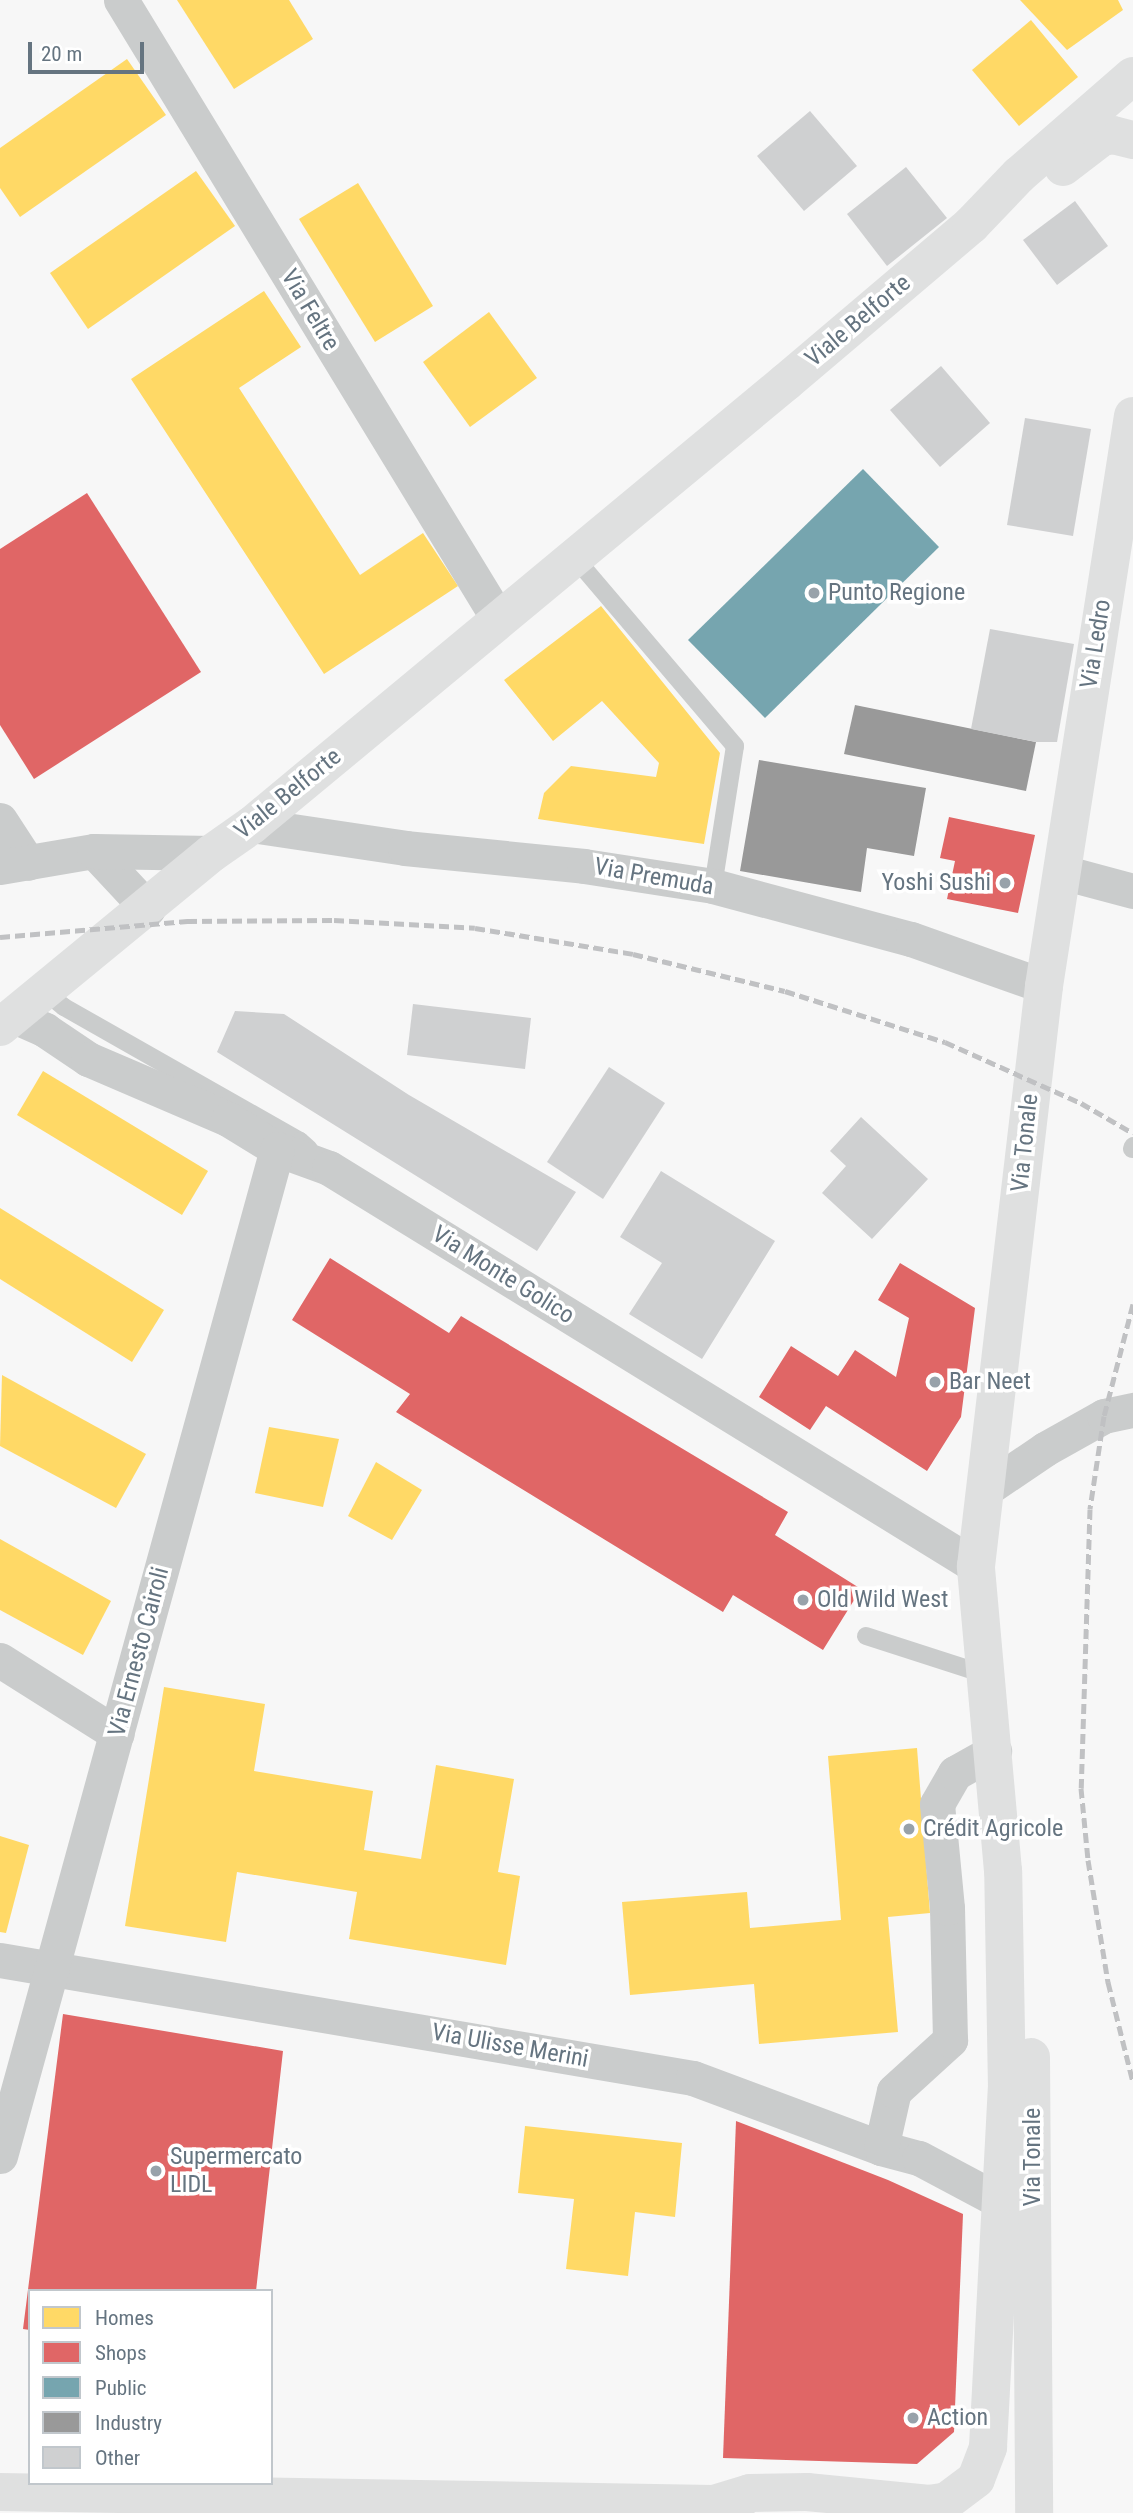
<!DOCTYPE html>
<meta charset="utf-8">
<style>
body{margin:0}
#map{position:relative;width:1133px;height:2513px;overflow:hidden;background:#f7f7f7;font-family:"Roboto Condensed",sans-serif}
div>[style]{position:absolute}
.homes>*{inset:0;background:#ffd966}
.shops>*{inset:0;background:#e06666}
.public>*{inset:0;background:#76a5af}
.industry>*{inset:0;background:#999}
.building>*{inset:0;background:#cfd0d1}
.lane>*{height:18px;margin:-9px;padding:0 9px;transform-origin:9px;border-radius:9px;background:#cacccc}
.street>*{height:35px;margin:-17.5px;padding:0 17.5px;transform-origin:17.5px;border-radius:17.5px;background:#cacccc}
.secondary>*{height:38px;margin:-19px;padding:0 19px;transform-origin:19px;border-radius:19px;background:#dfe0e0}
.rail>*{height:5px;margin-top:-2.5px;transform-origin:0;background:repeating-linear-gradient(90deg,#c0c1c3 0 10px,transparent 0 15px)}
.dots>*{width:19px;height:19px;translate:-50% -50%;box-sizing:border-box;border:4px solid #fff;border-radius:50%}
span{translate:-50% -50%;white-space:nowrap;text-align:center;line-height:1.15;-webkit-text-stroke:7px #fff;paint-order:stroke}
.street-label{font-size:24px;color:#657480}
.poi-label{font-size:24px;color:#657480}
.left{translate:0 -50%;text-align:left}
.right{translate:-100% -50%;text-align:right}
.legend{position:absolute;left:28px;top:2289px;width:245px;height:196px;box-sizing:border-box;background:#fff;border:2px solid #c1c7cc;margin:0;padding:9px 12px;list-style:none;font-size:21px;color:#657480}
.legend li{display:flex;align-items:center;gap:14px;height:35px}
.legend b{width:35px;border:2px solid #c1c7cc}
.scale{position:absolute;left:28px;top:42px;width:116px;height:32px;box-sizing:border-box;border:4px solid #657480;border-top:0;padding-left:9px;font-size:21px;line-height:24px;white-space:nowrap;color:#657480;-webkit-text-stroke:5px #fff;paint-order:stroke}
</style>
<div id="map">
<div class="homes">
<i style="clip-path:polygon(177px 0,289px 0,313px 39px,234px 89px)"></i>
<i style="clip-path:polygon(1020px 0,1118px 0,1123px 10px,1067px 50px)"></i>
<i style="clip-path:polygon(1031px 20px,1078px 77px,1019px 126px,972px 70px)"></i>
<i style="clip-path:polygon(127px 59px,166px 115px,20px 217px,0 188px,0 148px)"></i>
<i style="clip-path:polygon(196px 171px,235px 226px,88px 329px,50px 273px)"></i>
<i style="clip-path:polygon(358px 183px,433px 306px,375px 342px,299px 219px)"></i>
<i style="clip-path:polygon(264px 291px,301px 347px,239px 388px,360px 575px,423px 533px,458px 586px,324px 674px,131px 379px)"></i>
<i style="clip-path:polygon(489px 312px,537px 378px,470px 427px,423px 362px)"></i>
<i style="clip-path:polygon(601px 606px,720px 753px,704px 844px,538px 819px,544px 793px,571px 766px,656px 777px,659px 763px,602px 701px,553px 741px,504px 680px)"></i>
<i style="clip-path:polygon(43px 1071px,208px 1171px,182px 1215px,17px 1115px)"></i>
<i style="clip-path:polygon(0 1208px,164px 1310px,132px 1362px,0 1279px)"></i>
<i style="clip-path:polygon(2px 1375px,146px 1454px,116px 1508px,0 1446px)"></i>
<i style="clip-path:polygon(269px 1427px,339px 1439px,323px 1507px,255px 1493px)"></i>
<i style="clip-path:polygon(376px 1462px,422px 1490px,392px 1540px,348px 1516px)"></i>
<i style="clip-path:polygon(0 1539px,111px 1601px,83px 1655px,0 1610px)"></i>
<i style="clip-path:polygon(164px 1687px,265px 1704px,254px 1771px,373px 1791px,364px 1850px,421px 1859px,436px 1765px,514px 1779px,498px 1872px,520px 1876px,506px 1965px,349px 1939px,357px 1892px,237px 1872px,226px 1942px,125px 1926px)"></i>
<i style="clip-path:polygon(917px 1748px,930px 1913px,888px 1917px,898px 2032px,759px 2044px,754px 1984px,630px 1995px,622px 1902px,747px 1892px,750px 1928px,841px 1920px,828px 1756px)"></i>
<i style="clip-path:polygon(0 1836px,29px 1845px,6px 1933px,0 1932px)"></i>
<i style="clip-path:polygon(525px 2126px,682px 2143px,675px 2217px,635px 2212px,628px 2276px,566px 2269px,574px 2199px,518px 2193px)"></i>
</div>
<div class="shops">
<i style="clip-path:polygon(87px 493px,201px 672px,34px 779px,0 725px,0 549px)"></i>
<i style="clip-path:polygon(949px 817px,1035px 835px,1018px 913px,947px 899px,955px 861px,940px 858px)"></i>
<i style="clip-path:polygon(330px 1258px,449px 1333px,461px 1316px,788px 1512px,775px 1535px,861px 1589px,823px 1650px,733px 1595px,723px 1612px,396px 1412px,410px 1394px,292px 1320px)"></i>
<i style="clip-path:polygon(900px 1263px,975px 1308px,961px 1417px,927px 1471px,826px 1406px,810px 1430px,759px 1397px,791px 1346px,838px 1376px,855px 1350px,896px 1377px,909px 1318px,878px 1300px)"></i>
<i style="clip-path:polygon(63px 2014px,283px 2051px,256px 2291px,30px 2291px,30px 2330px,23px 2329px)"></i>
<i style="clip-path:polygon(736px 2121px,888px 2180px,963px 2214px,954px 2432px,917px 2464px,723px 2458px)"></i>
</div>
<div class="public">
<i style="clip-path:polygon(863px 469px,939px 547px,765px 718px,688px 640px)"></i>
</div>
<div class="industry">
<i style="clip-path:polygon(855px 705px,1036px 742px,1026px 791px,844px 754px)"></i>
<i style="clip-path:polygon(759px 760px,926px 788px,914px 856px,867px 848px,861px 892px,740px 871px)"></i>
</div>
<div class="building">
<i style="clip-path:polygon(810px 111px,857px 166px,804px 211px,757px 156px)"></i>
<i style="clip-path:polygon(906px 167px,947px 218px,887px 266px,847px 214px)"></i>
<i style="clip-path:polygon(1075px 201px,1108px 246px,1057px 285px,1023px 240px)"></i>
<i style="clip-path:polygon(941px 366px,990px 423px,940px 467px,890px 410px)"></i>
<i style="clip-path:polygon(1025px 418px,1091px 429px,1073px 536px,1007px 525px)"></i>
<i style="clip-path:polygon(990px 629px,1074px 644px,1057px 742px,1036px 742px,971px 729px)"></i>
<i style="clip-path:polygon(413px 1004px,531px 1018px,525px 1069px,407px 1055px)"></i>
<i style="clip-path:polygon(235px 1011px,284px 1014px,409px 1095px,576px 1192px,537px 1251px,217px 1052px)"></i>
<i style="clip-path:polygon(609px 1067px,665px 1103px,603px 1199px,547px 1162px)"></i>
<i style="clip-path:polygon(861px 1117px,928px 1179px,872px 1239px,822px 1193px,846px 1166px,830px 1151px)"></i>
<i style="clip-path:polygon(661px 1171px,775px 1241px,702px 1359px,629px 1314px,662px 1263px,620px 1237px)"></i>
</div>
<div class="lane">
<i style="left:575px;top:558px;width:247px;rotate:49.6deg"></i>
<i style="left:735px;top:746px;width:142px;rotate:98.9deg"></i>
<i style="left:43px;top:990px;width:27px;rotate:39deg"></i>
<i style="left:64px;top:1007px;width:271px;rotate:29.6deg"></i>
<i style="left:300px;top:1141px;width:12px;rotate:42deg"></i>
<i style="left:1132px;top:1149px;width:3px;rotate:-72deg"></i>
<i style="left:866px;top:1636px;width:127px;rotate:17.9deg"></i>
</div>
<div class="street">
<i style="left:121px;top:0;width:726px;rotate:58.63deg"></i>
<i style="left:0;top:820px;width:51px;rotate:56.9deg"></i>
<i style="left:252px;top:825px;width:155px;rotate:8.5deg"></i>
<i style="left:405px;top:848px;width:180px;rotate:5.7deg"></i>
<i style="left:584px;top:866px;width:131px;rotate:8.8deg"></i>
<i style="left:713px;top:886px;width:205px;rotate:15deg"></i>
<i style="left:911px;top:939px;width:141px;rotate:19.5deg"></i>
<i style="left:94px;top:851px;width:79px;rotate:47deg"></i>
<i style="left:0;top:867px;width:95px;rotate:-9.7deg"></i>
<i style="left:94px;top:851px;width:118px;rotate:1deg"></i>
<i style="left:1062px;top:872px;width:73px;rotate:15deg"></i>
<i style="left:14px;top:1016px;width:34px;rotate:24deg"></i>
<i style="left:45px;top:1030px;width:52px;rotate:34deg"></i>
<i style="left:88px;top:1059px;width:152px;rotate:23.2deg"></i>
<i style="left:228px;top:1119px;width:57px;rotate:31.5deg"></i>
<i style="left:277px;top:1149px;width:55px;rotate:20.1deg"></i>
<i style="left:329px;top:1168px;width:760px;rotate:31.6deg"></i>
<i style="left:986px;top:1489px;width:71px;rotate:-34.1deg"></i>
<i style="left:1045px;top:1449px;width:68px;rotate:-29.2deg"></i>
<i style="left:1104px;top:1416px;width:30px;rotate:-12deg"></i>
<i style="left:0;top:1660px;width:138px;rotate:32.3deg"></i>
<i style="left:0;top:1960px;width:703px;rotate:9.66deg"></i>
<i style="left:693px;top:2078px;width:201px;rotate:20.4deg"></i>
<i style="left:881px;top:2148px;width:39px;rotate:15deg"></i>
<i style="left:919px;top:2158px;width:92px;rotate:28deg"></i>
<i style="left:881px;top:2148px;width:58px;rotate:-77.2deg"></i>
<i style="left:894px;top:2091px;width:76px;rotate:-42.3deg"></i>
<i style="left:950px;top:2040px;width:132px;rotate:-91.3deg"></i>
<i style="left:947px;top:1908px;width:104px;rotate:-95.5deg"></i>
<i style="left:937px;top:1804px;width:36px;rotate:-60deg"></i>
<i style="left:955px;top:1773px;width:45px;rotate:-29.4deg"></i>
<i style="left:0;top:2156px;width:1044px;rotate:-74.62deg"></i>
</div>
<div class="secondary">
<i style="left:1063px;top:167px;width:49px;rotate:-37.6deg"></i>
<i style="left:1102px;top:137px;width:11px;rotate:-10deg"></i>
<i style="left:1113px;top:135px;width:21px;rotate:14deg"></i>
<i style="left:0;top:1027px;width:274px;rotate:-39.4deg"></i>
<i style="left:212px;top:853px;width:49px;rotate:-35deg"></i>
<i style="left:252px;top:825px;width:694px;rotate:-39.68deg"></i>
<i style="left:786px;top:382px;width:243px;rotate:-40.3deg"></i>
<i style="left:971px;top:225px;width:69px;rotate:-46.2deg"></i>
<i style="left:1019px;top:175px;width:151px;rotate:-41deg"></i>
<i style="left:1031px;top:2057px;width:456px;rotate:89.6deg"></i>
<i style="left:0;top:2492px;width:714px;rotate:0.96deg"></i>
<i style="left:714px;top:2504px;width:23px;rotate:20deg"></i>
<i style="left:714px;top:2504px;width:38px;rotate:-17deg"></i>
<i style="left:750px;top:2493px;width:57px;rotate:-1deg"></i>
<i style="left:807px;top:2492px;width:123px;rotate:5.6deg"></i>
<i style="left:929px;top:2504px;width:18px;rotate:-9deg"></i>
<i style="left:947px;top:2501px;width:36px;rotate:-37deg"></i>
<i style="left:976px;top:2479px;width:34px;rotate:-69deg"></i>
<i style="left:988px;top:2447px;width:358px;rotate:-87deg"></i>
<i style="left:1007px;top:2090px;width:219px;rotate:-91deg"></i>
<i style="left:1003px;top:1871px;width:306px;rotate:-95.1deg"></i>
<i style="left:976px;top:1566px;width:584px;rotate:-83.31deg"></i>
<i style="left:1044px;top:986px;width:577px;rotate:-81.13deg"></i>
</div>
<div class="rail">
<i style="left:0;top:937px;width:188px;rotate:-4.9deg"></i>
<i style="left:187px;top:921px;width:147px;rotate:-0.4deg"></i>
<i style="left:334px;top:920px;width:141px;rotate:3.2deg"></i>
<i style="left:475px;top:928px;width:160px;rotate:9.3deg"></i>
<i style="left:633px;top:954px;width:156px;rotate:13.7deg"></i>
<i style="left:785px;top:991px;width:168px;rotate:17.7deg"></i>
<i style="left:945px;top:1042px;width:149px;rotate:24.2deg"></i>
<i style="left:1081px;top:1103px;width:60px;rotate:30deg"></i>
<i style="left:1133px;top:1304px;width:116px;rotate:104.5deg"></i>
<i style="left:1104px;top:1416px;width:94px;rotate:98.6deg"></i>
<i style="left:1090px;top:1509px;width:279px;rotate:91.8deg"></i>
<i style="left:1081px;top:1788px;width:72px;rotate:84.4deg"></i>
<i style="left:1088px;top:1860px;width:124px;rotate:80.7deg"></i>
<i style="left:1108px;top:1982px;width:103px;rotate:76deg"></i>
</div>
<div class="dots">
<i style="left:814px;top:593px;background:#98a2aa"></i>
<i style="left:1005px;top:883px;background:#98a2aa"></i>
<i style="left:935px;top:1382px;background:#98a2aa"></i>
<i style="left:803px;top:1600px;background:#98a2aa"></i>
<i style="left:909px;top:1829px;background:#98a2aa"></i>
<i style="left:156px;top:2171px;background:#98a2aa"></i>
<i style="left:913px;top:2418px;background:#98a2aa"></i>
</div>
<div class="street-label">
<span style="left:310px;top:310px;rotate:59deg">Via Feltre</span>
<span style="left:858px;top:321px;rotate:-40deg">Viale Belforte</span>
<span style="left:1096px;top:644px;rotate:-81deg">Via Ledro</span>
<span style="left:288px;top:794px;rotate:-39deg">Viale Belforte</span>
<span style="left:654px;top:877px;rotate:10deg">Via Premuda</span>
<span style="left:1025px;top:1143px;rotate:-84deg">Via Tonale</span>
<span style="left:503px;top:1275px;rotate:32deg">Via Monte Golico</span>
<span style="left:139px;top:1652px;rotate:-75deg">Via Ernesto Cairoli</span>
<span style="left:510px;top:2046px;rotate:10deg">Via Ulisse Merini</span>
<span style="left:1033px;top:2157px;rotate:-90deg">Via Tonale</span>
</div>
<div class="poi-label">
<span class="left" style="left:828px;top:593px">Punto Regione</span>
<span class="right" style="left:991px;top:883px">Yoshi Sushi</span>
<span class="left" style="left:949px;top:1382px">Bar Neet</span>
<span class="left" style="left:817px;top:1600px">Old Wild West</span>
<span class="left" style="left:923px;top:1829px">Crédit Agricole</span>
<span class="left" style="left:170px;top:2171px">Supermercato<br>LIDL</span>
<span class="left" style="left:927px;top:2418px">Action</span>
</div>
<ul class="legend">
<li><b style="height:19px;background:#ffd966"></b>Homes</li>
<li><b style="height:19px;background:#e06666"></b>Shops</li>
<li><b style="height:19px;background:#76a5af"></b>Public</li>
<li><b style="height:19px;background:#999"></b>Industry</li>
<li><b style="height:19px;background:#cfd0d1"></b>Other</li>
</ul>
<div class="scale">20 m</div>
</div>
